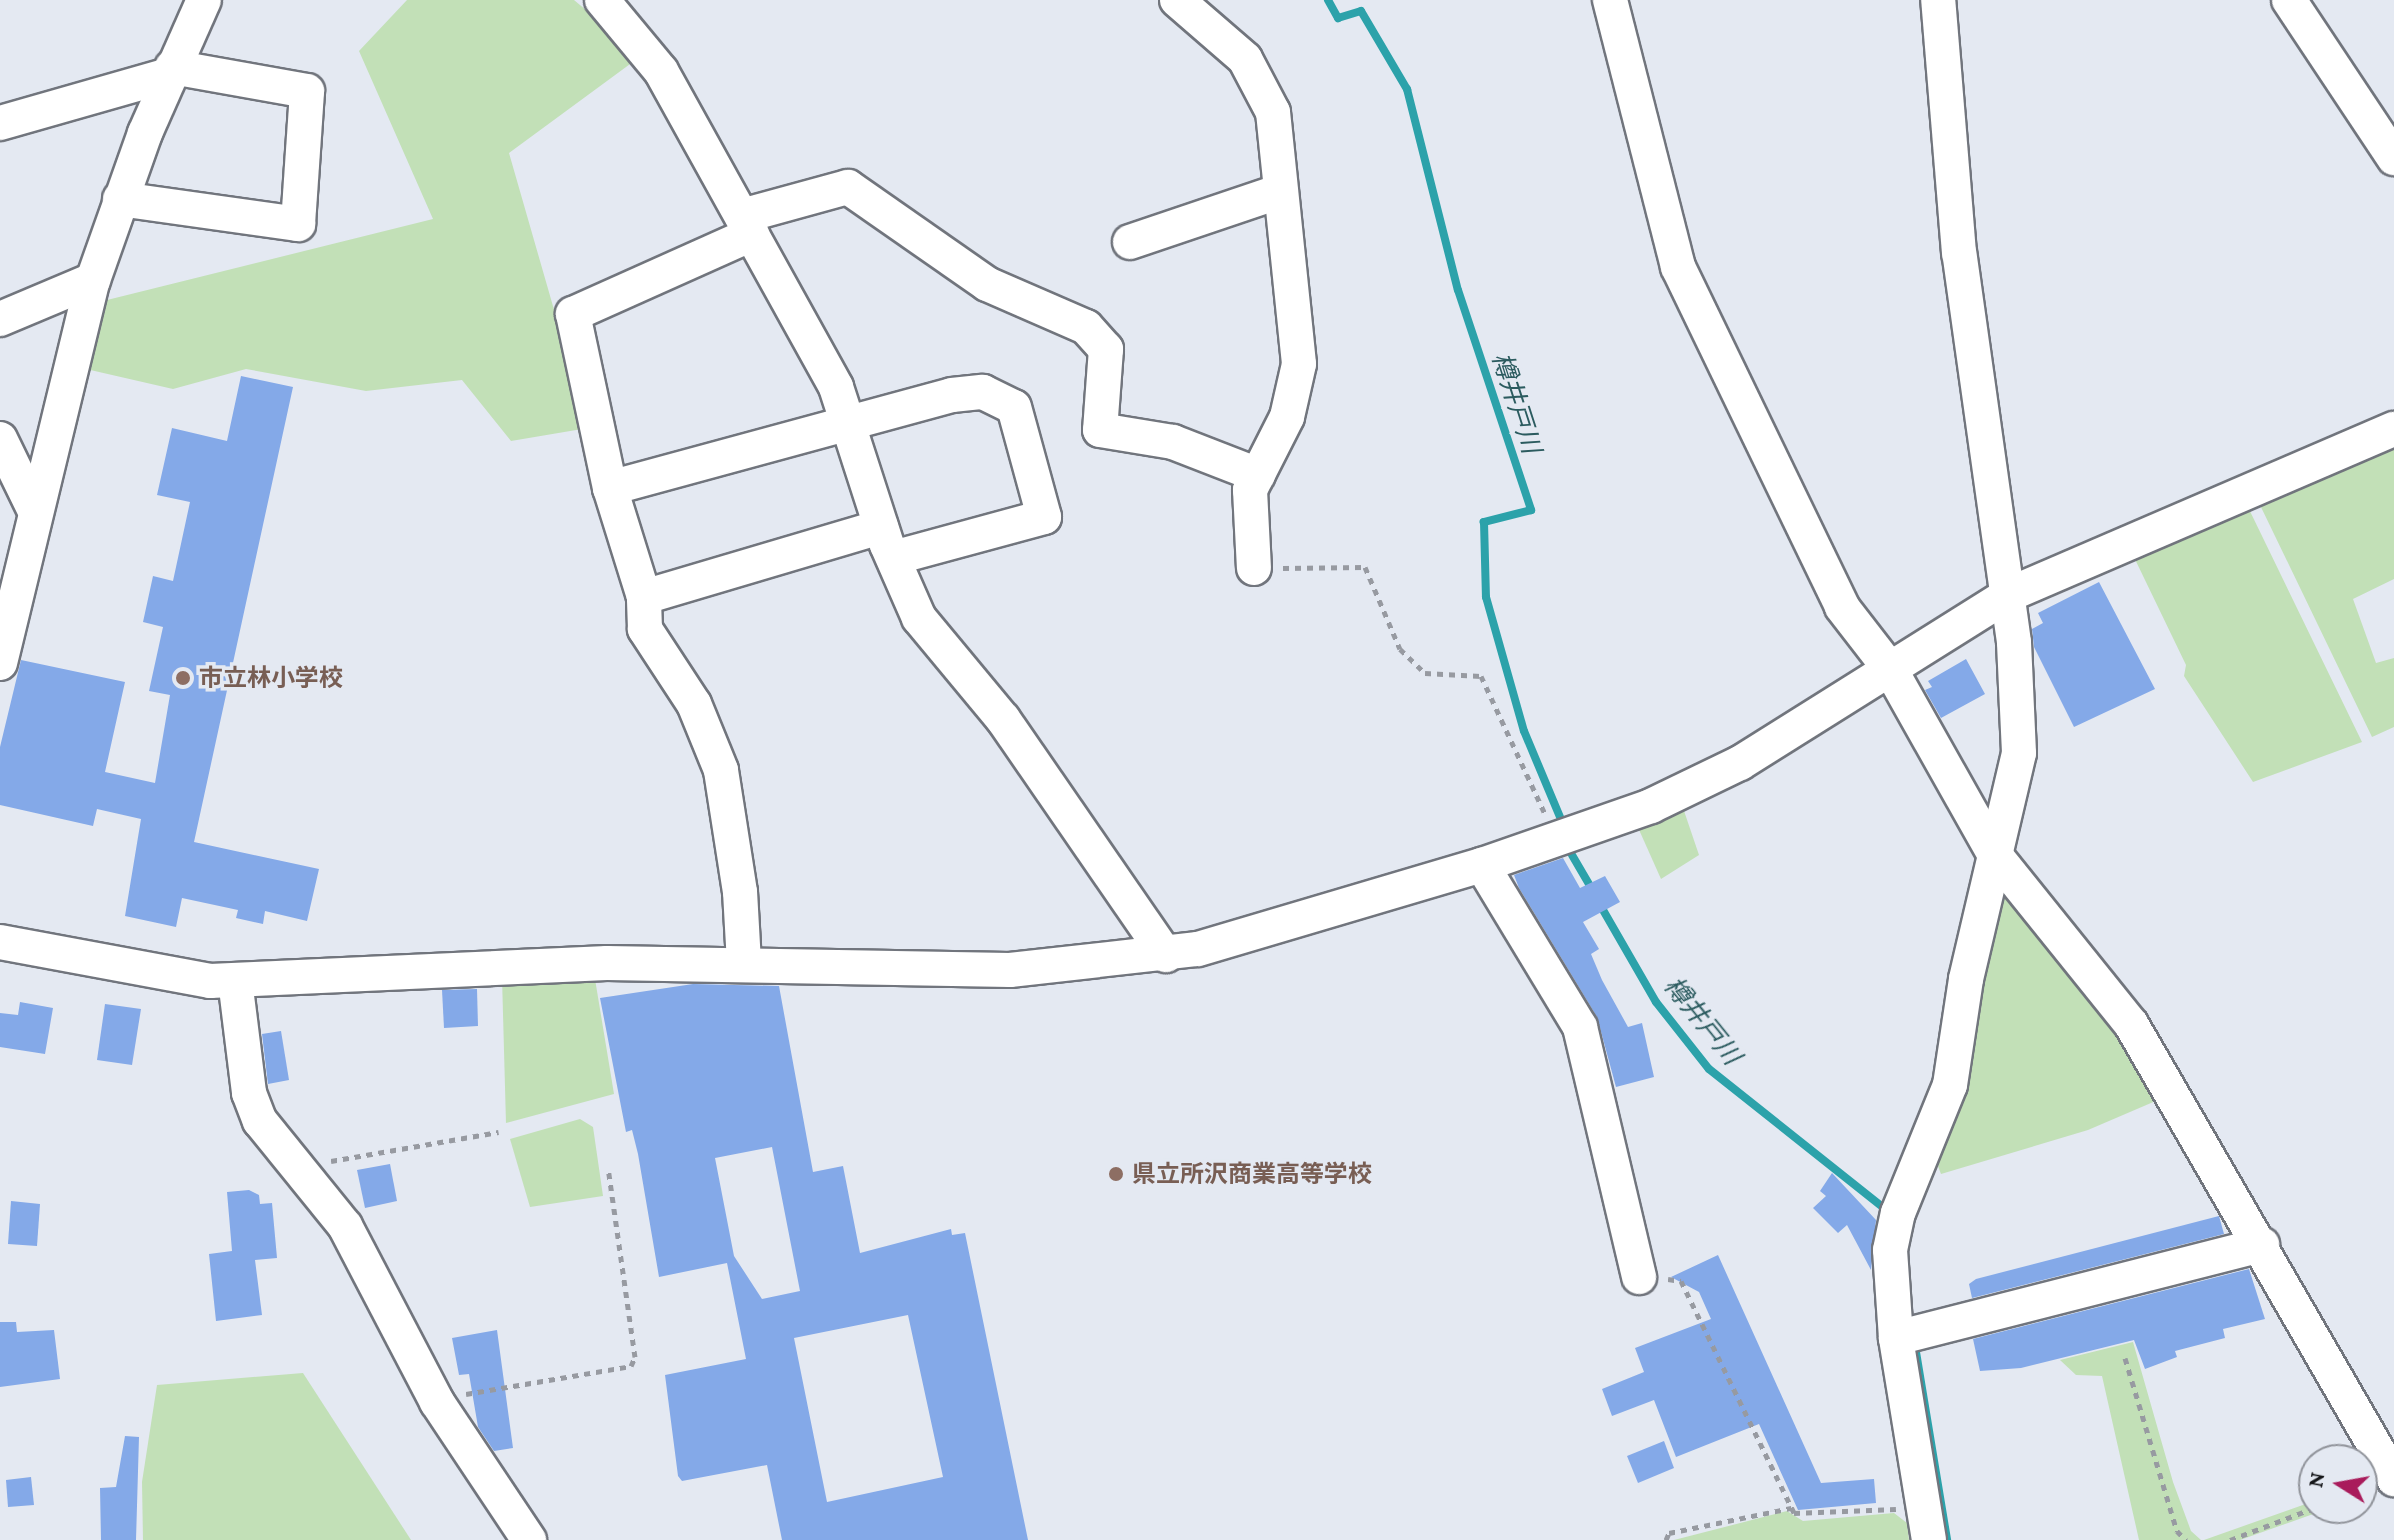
<!DOCTYPE html>
<meta charset="utf-8">
<style>
body{margin:0}
#map{position:relative;width:2394px;height:1540px;overflow:hidden;background:#e4e9f2;font-family:"Crimson Pro","Noto Sans JP",serif}
div>[style]{position:absolute}
.green>*{inset:0;background:#c2e0b7}
.stream>*{height:8px;margin:-4px;padding:0 4px;transform-origin:4px;border-radius:4px;background:#2ca2aa}
.building>*{inset:0;background:#84a9e8}
.path>*{height:5px;margin-top:-2.5px;transform-origin:0;background:repeating-linear-gradient(90deg,#979aa1 0 6px,transparent 0 12px)}
.roads{filter:drop-shadow(2px 0 #71757d) drop-shadow(-2px 0 #71757d) drop-shadow(0 2px #71757d) drop-shadow(0 -2px #71757d)}
.minor>*{height:34px;margin:-17px;padding:0 17px;transform-origin:17px;border-radius:17px;background:#fff}
.dots>*{width:22px;height:22px;translate:-50% -50%;box-sizing:border-box;border:4px solid #e4e9f2;border-radius:50%}
span{translate:-50% -50%;white-space:nowrap;text-align:center;line-height:1.15;-webkit-text-stroke:7px #e4e9f2;paint-order:stroke}
.education-label{font-size:24px;color:#785e54;font-weight:700}
.left{translate:0 -50%;text-align:left}
.water-label{font-size:26px;color:#2b5b5f;font-style:italic}
.north{position:absolute;left:2298px;top:1444px;width:80px;height:80px;box-sizing:border-box;background:#e4e9f2;border:2px solid #91949b;border-radius:50%;rotate:281deg;font-size:22px;font-weight:700;line-height:32px;text-align:center;color:#141518}
.north::after{content:'';display:block;margin:auto;width:28px;height:36px;background:#a91b5b;clip-path:polygon(50% 0,100% 100%,50% 72%,0 100%)}
</style>
<div id="map">
<div class="green">
<i style="clip-path:polygon(407px 0,574px 0,641px 56px,509px 153px,588px 428px,511px 441px,462px 380px,366px 391px,246px 369px,173px 389px,86px 369px,103px 301px,433px 219px,359px 51px)"></i>
<i style="clip-path:polygon(2394px 441px,2394px 579px,2353px 599px,2376px 663px,2394px 658px,2394px 727px,2372px 737px,2260px 505px,2262px 496px)"></i>
<i style="clip-path:polygon(2246px 503px,2362px 742px,2253px 782px,2184px 676px,2186px 665px,2131px 551px)"></i>
<i style="clip-path:polygon(1682px 805px,1699px 855px,1661px 879px,1636px 823px)"></i>
<i style="clip-path:polygon(1998px 891px,2017px 895px,2165px 1097px,2088px 1130px,1941px 1174px,1936px 1161px)"></i>
<i style="clip-path:polygon(594px 973px,614px 1094px,506px 1123px,502px 977px)"></i>
<i style="clip-path:polygon(580px 1119px,593px 1127px,603px 1196px,530px 1207px,510px 1139px)"></i>
<i style="clip-path:polygon(2133px 1342px,2173px 1482px,2191px 1531px,2201px 1540px,2139px 1540px,2102px 1376px,2076px 1375px,2060px 1360px)"></i>
<i style="clip-path:polygon(303px 1373px,411px 1540px,143px 1540px,142px 1482px,157px 1385px)"></i>
<i style="clip-path:polygon(2314px 1501px,2314px 1508px,2330px 1508px,2240px 1540px,2204px 1540px)"></i>
<i style="clip-path:polygon(1787px 1511px,1803px 1521px,1894px 1513px,1907px 1523px,1909px 1540px,1674px 1540px)"></i>
</div>
<div class="stream">
<i style="left:1328px;top:0;width:21px;rotate:61deg"></i>
<i style="left:1338px;top:18px;width:24px;rotate:-17deg"></i>
<i style="left:1361px;top:11px;width:91px;rotate:59.5deg"></i>
<i style="left:1407px;top:89px;width:207px;rotate:75.8deg"></i>
<i style="left:1458px;top:290px;width:232px;rotate:71.6deg"></i>
<i style="left:1531px;top:510px;width:49px;rotate:165.7deg"></i>
<i style="left:1484px;top:522px;width:75px;rotate:88.5deg"></i>
<i style="left:1486px;top:597px;width:139px;rotate:74.2deg"></i>
<i style="left:1524px;top:731px;width:99px;rotate:67.3deg"></i>
<i style="left:1572px;top:855px;width:42px;rotate:59.7deg"></i>
<i style="left:1599px;top:903px;width:114px;rotate:60.1deg"></i>
<i style="left:1656px;top:1002px;width:85px;rotate:51.7deg"></i>
<i style="left:1709px;top:1069px;width:220px;rotate:38.5deg"></i>
<i style="left:1914px;top:1340px;width:203px;rotate:80.6deg"></i>
</div>
<div class="building">
<i style="clip-path:polygon(241px 376px,293px 387px,194px 842px,319px 869px,307px 921px,265px 911px,263px 924px,236px 918px,238px 910px,182px 898px,176px 927px,125px 916px,141px 819px,97px 809px,93px 826px,0 805px,0 747px,21px 660px,125px 682px,105px 772px,155px 783px,170px 695px,149px 691px,163px 627px,143px 622px,153px 576px,173px 581px,190px 502px,157px 495px,172px 428px,227px 441px)"></i>
<i style="clip-path:polygon(2099px 582px,2155px 689px,2074px 727px,2034px 647px,2032px 629px,2043px 623px,2038px 613px)"></i>
<i style="clip-path:polygon(1966px 659px,1985px 694px,1941px 718px,1925px 690px,1932px 687px,1928px 681px)"></i>
<i style="clip-path:polygon(1563px 858px,1580px 888px,1605px 876px,1620px 902px,1583px 922px,1599px 949px,1591px 954px,1602px 980px,1628px 1027px,1642px 1023px,1654px 1077px,1616px 1087px,1597px 1017px,1519px 888px,1514px 875px)"></i>
<i style="clip-path:polygon(evenodd,693px 984px,779px 986px,813px 1172px,843px 1166px,860px 1253px,951px 1229px,952px 1235px,965px 1233px,1028px 1540px,782px 1540px,767px 1465px,682px 1481px,678px 1476px,665px 1375px,746px 1359px,727px 1263px,659px 1277px,638px 1154px,632px 1130px,626px 1132px,600px 998px,693px 984px,772px 1147px,800px 1291px,762px 1299px,734px 1256px,715px 1158px,772px 1147px,693px 984px,908px 1315px,943px 1477px,827px 1502px,794px 1338px,908px 1315px)"></i>
<i style="clip-path:polygon(477px 989px,478px 1026px,444px 1028px,442px 990px)"></i>
<i style="clip-path:polygon(20px 1002px,53px 1008px,45px 1054px,0 1047px,0 1013px,18px 1015px)"></i>
<i style="clip-path:polygon(105px 1004px,141px 1009px,132px 1065px,97px 1060px)"></i>
<i style="clip-path:polygon(281px 1031px,289px 1080px,268px 1084px,262px 1034px)"></i>
<i style="clip-path:polygon(390px 1164px,397px 1201px,365px 1208px,357px 1170px)"></i>
<i style="clip-path:polygon(1832px 1173px,1876px 1220px,1871px 1270px,1847px 1225px,1838px 1233px,1813px 1208px,1826px 1196px,1820px 1191px)"></i>
<i style="clip-path:polygon(249px 1190px,259px 1195px,260px 1204px,272px 1203px,277px 1258px,255px 1260px,262px 1315px,216px 1321px,209px 1254px,232px 1251px,227px 1192px)"></i>
<i style="clip-path:polygon(11px 1201px,40px 1204px,37px 1246px,8px 1244px)"></i>
<i style="clip-path:polygon(2219px 1216px,2224px 1234px,1972px 1298px,1969px 1284px,1976px 1279px)"></i>
<i style="clip-path:polygon(1718px 1255px,1821px 1483px,1874px 1479px,1876px 1503px,1798px 1510px,1759px 1424px,1676px 1457px,1654px 1400px,1612px 1416px,1602px 1389px,1644px 1372px,1635px 1348px,1711px 1319px,1699px 1292px,1671px 1277px)"></i>
<i style="clip-path:polygon(2249px 1269px,2265px 1319px,2223px 1329px,2225px 1338px,2175px 1351px,2177px 1357px,2145px 1369px,2134px 1340px,2021px 1368px,1980px 1371px,1973px 1339px)"></i>
<i style="clip-path:polygon(0 1322px,16px 1322px,17px 1332px,54px 1330px,60px 1379px,0 1387px)"></i>
<i style="clip-path:polygon(497px 1330px,513px 1448px,494px 1451px,478px 1427px,469px 1374px,459px 1375px,452px 1338px)"></i>
<i style="clip-path:polygon(125px 1436px,139px 1437px,136px 1540px,101px 1540px,100px 1488px,116px 1487px)"></i>
<i style="clip-path:polygon(1664px 1441px,1674px 1468px,1638px 1483px,1627px 1456px)"></i>
<i style="clip-path:polygon(31px 1477px,34px 1505px,8px 1507px,6px 1480px)"></i>
</div>
<div class="path">
<i style="left:1283px;top:568px;width:82px;rotate:-0.7deg"></i>
<i style="left:1365px;top:567px;width:89px;rotate:66.9deg"></i>
<i style="left:1400px;top:649px;width:35px;rotate:44deg"></i>
<i style="left:1425px;top:673px;width:56px;rotate:3.1deg"></i>
<i style="left:1481px;top:676px;width:152px;rotate:65.1deg"></i>
<i style="left:331px;top:1161px;width:170px;rotate:-9.8deg"></i>
<i style="left:1668px;top:1279px;width:13px;rotate:9deg"></i>
<i style="left:1681px;top:1281px;width:258px;rotate:64deg"></i>
<i style="left:1794px;top:1513px;width:102px;rotate:-2.2deg"></i>
<i style="left:2125px;top:1358px;width:181px;rotate:73.3deg"></i>
<i style="left:2177px;top:1531px;width:13px;rotate:45deg"></i>
<i style="left:466px;top:1394px;width:167px;rotate:-9.6deg"></i>
<i style="left:631px;top:1366px;width:10px;rotate:-66deg"></i>
<i style="left:635px;top:1357px;width:191px;rotate:-98.1deg"></i>
<i style="left:1666px;top:1540px;width:8px;rotate:-67deg"></i>
<i style="left:1669px;top:1533px;width:125px;rotate:-11.6deg"></i>
<i style="left:2230px;top:1540px;width:90px;rotate:-20.9deg"></i>
</div>
<div class="roads">
<div class="minor">
<i style="left:602px;top:0;width:92px;rotate:50.3deg"></i>
<i style="left:661px;top:71px;width:361px;rotate:61deg"></i>
<i style="left:836px;top:387px;width:166px;rotate:72.1deg"></i>
<i style="left:887px;top:545px;width:80px;rotate:66.3deg"></i>
<i style="left:919px;top:618px;width:131px;rotate:50.3deg"></i>
<i style="left:1003px;top:719px;width:287px;rotate:55.4deg"></i>
<i style="left:1177px;top:0;width:90px;rotate:40.9deg"></i>
<i style="left:1245px;top:59px;width:60px;rotate:62.2deg"></i>
<i style="left:1273px;top:112px;width:253px;rotate:84.1deg"></i>
<i style="left:1299px;top:364px;width:54px;rotate:102.8deg"></i>
<i style="left:1287px;top:417px;width:82px;rotate:116.9deg"></i>
<i style="left:1250px;top:490px;width:78px;rotate:87.1deg"></i>
<i style="left:1610px;top:0;width:276px;rotate:75.7deg"></i>
<i style="left:1678px;top:267px;width:377px;rotate:64.2deg"></i>
<i style="left:1842px;top:607px;width:78px;rotate:52.3deg"></i>
<i style="left:1890px;top:669px;width:214px;rotate:60.6deg"></i>
<i style="left:1995px;top:855px;width:217px;rotate:51.2deg"></i>
<i style="left:2131px;top:1024px;width:526px;rotate:59.97deg"></i>
<i style="left:2289px;top:0;width:190px;rotate:56.4deg"></i>
<i style="left:0;top:123px;width:175px;rotate:-15.9deg"></i>
<i style="left:120px;top:199px;width:180px;rotate:8deg"></i>
<i style="left:298px;top:224px;width:133px;rotate:-86.1deg"></i>
<i style="left:307px;top:91px;width:137px;rotate:-169.9deg"></i>
<i style="left:742px;top:216px;width:110px;rotate:-15.3deg"></i>
<i style="left:848px;top:187px;width:169px;rotate:34.9deg"></i>
<i style="left:987px;top:284px;width:108px;rotate:23.5deg"></i>
<i style="left:1086px;top:327px;width:30px;rotate:48deg"></i>
<i style="left:1106px;top:349px;width:81px;rotate:94.2deg"></i>
<i style="left:1100px;top:430px;width:74px;rotate:9.3deg"></i>
<i style="left:1173px;top:442px;width:91px;rotate:21.2deg"></i>
<i style="left:1130px;top:242px;width:159px;rotate:-18.7deg"></i>
<i style="left:0;top:319px;width:101px;rotate:-22.8deg"></i>
<i style="left:0;top:439px;width:76px;rotate:64.1deg"></i>
<i style="left:610px;top:488px;width:354px;rotate:-15.2deg"></i>
<i style="left:952px;top:395px;width:31px;rotate:-6deg"></i>
<i style="left:983px;top:392px;width:34px;rotate:26deg"></i>
<i style="left:1014px;top:407px;width:114px;rotate:74.7deg"></i>
<i style="left:1044px;top:517px;width:156px;rotate:164.8deg"></i>
<i style="left:644px;top:597px;width:114px;rotate:-107.3deg"></i>
<i style="left:610px;top:488px;width:178px;rotate:-102deg"></i>
<i style="left:573px;top:314px;width:196px;rotate:-24.1deg"></i>
<i style="left:0;top:663px;width:394px;rotate:-76.4deg"></i>
<i style="left:93px;top:280px;width:156px;rotate:-70.5deg"></i>
<i style="left:145px;top:133px;width:145px;rotate:-66.1deg"></i>
<i style="left:1482px;top:865px;width:189px;rotate:58.8deg"></i>
<i style="left:1580px;top:1027px;width:257px;rotate:76.7deg"></i>
<i style="left:0;top:942px;width:214px;rotate:10.5deg"></i>
<i style="left:210px;top:981px;width:397px;rotate:-2.6deg"></i>
<i style="left:607px;top:963px;width:403px;rotate:1deg"></i>
<i style="left:1010px;top:970px;width:189px;rotate:-6.4deg"></i>
<i style="left:1198px;top:949px;width:296px;rotate:-16.5deg"></i>
<i style="left:1482px;top:865px;width:179px;rotate:-19.2deg"></i>
<i style="left:1651px;top:806px;width:99px;rotate:-25.8deg"></i>
<i style="left:1740px;top:763px;width:316px;rotate:-32.1deg"></i>
<i style="left:2008px;top:595px;width:420px;rotate:-23.3deg"></i>
<i style="left:744px;top:963px;width:71px;rotate:-93.2deg"></i>
<i style="left:740px;top:892px;width:123px;rotate:-98.9deg"></i>
<i style="left:721px;top:770px;width:71px;rotate:-112.2deg"></i>
<i style="left:694px;top:704px;width:90px;rotate:-123.2deg"></i>
<i style="left:645px;top:629px;width:32px;rotate:-92deg"></i>
<i style="left:644px;top:597px;width:247px;rotate:-16.5deg"></i>
<i style="left:235px;top:980px;width:114px;rotate:82.9deg"></i>
<i style="left:249px;top:1093px;width:30px;rotate:69deg"></i>
<i style="left:260px;top:1121px;width:135px;rotate:51deg"></i>
<i style="left:345px;top:1226px;width:199px;rotate:62.4deg"></i>
<i style="left:437px;top:1402px;width:166px;rotate:56.3deg"></i>
<i style="left:1896px;top:1338px;width:378px;rotate:-14.3deg"></i>
<i style="left:1929px;top:1540px;width:205px;rotate:-99.3deg"></i>
<i style="left:1896px;top:1338px;width:88px;rotate:-93.9deg"></i>
<i style="left:1890px;top:1250px;width:38px;rotate:-78deg"></i>
<i style="left:1898px;top:1213px;width:138px;rotate:-67.9deg"></i>
<i style="left:1950px;top:1085px;width:107px;rotate:-81.4deg"></i>
<i style="left:1966px;top:979px;width:232px;rotate:-76.8deg"></i>
<i style="left:2019px;top:753px;width:111px;rotate:-92.6deg"></i>
<i style="left:2014px;top:642px;width:393px;rotate:-98deg"></i>
<i style="left:1959px;top:253px;width:254px;rotate:-94.7deg"></i>
</div>
</div>
<div class="dots">
<i style="left:183px;top:678px;background:#8d6e63"></i>
<i style="left:1116px;top:1174px;background:#8d6e63"></i>
</div>
<div class="education-label">
<span class="left" style="left:199px;top:678px">市立林小学校</span>
<span class="left" style="left:1132px;top:1174px">県立所沢商業高等学校</span>
</div>
<div class="water-label">
<span style="left:1516px;top:403px;rotate:72deg">樽井戸川</span>
<span style="left:1702px;top:1021px;rotate:51deg">樽井戸川</span>
</div>
<div class="north">N</div>
</div>
